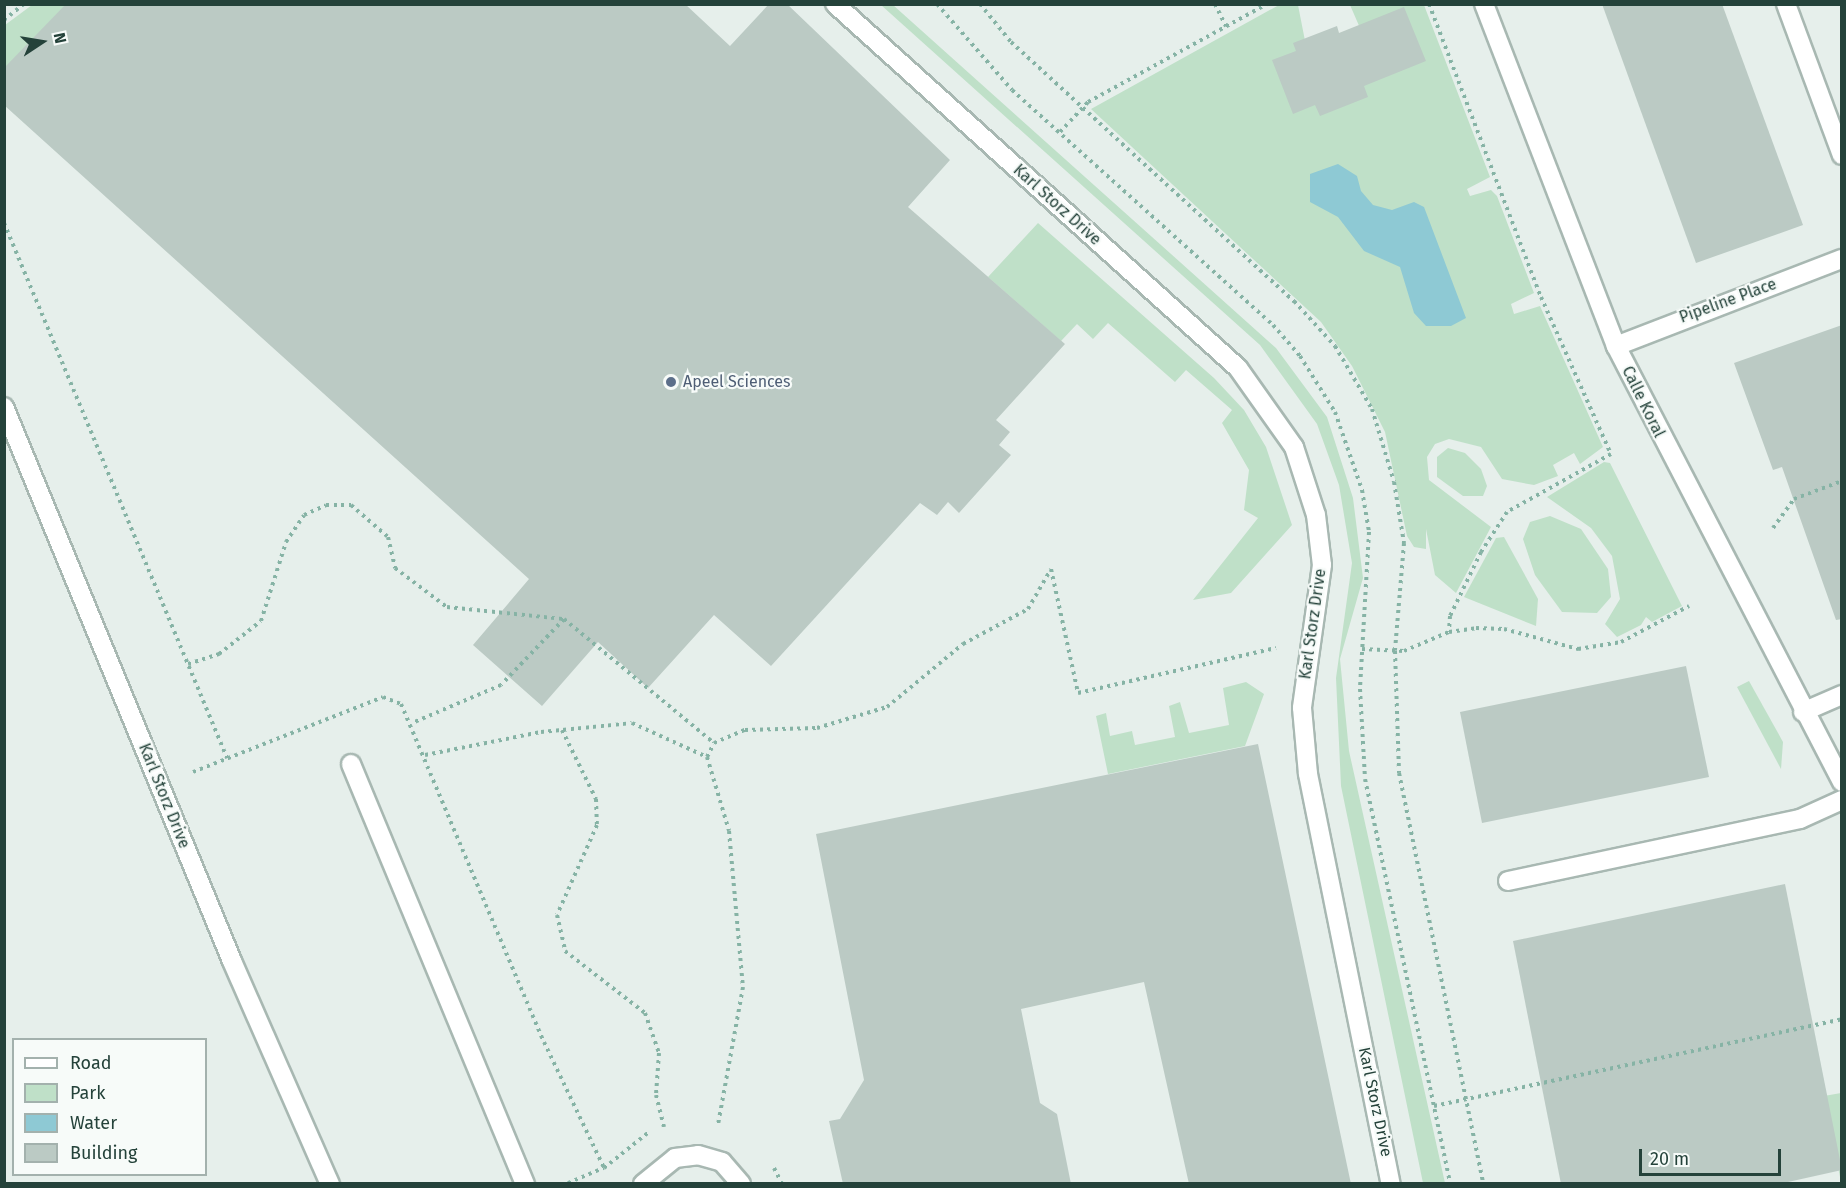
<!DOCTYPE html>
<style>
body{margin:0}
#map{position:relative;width:1846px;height:1188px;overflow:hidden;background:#e6efeb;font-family:"Fira Sans",sans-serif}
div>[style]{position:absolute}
.green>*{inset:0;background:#bfe0c8}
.water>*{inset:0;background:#8ec9d4}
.building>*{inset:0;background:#bbcac4}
.path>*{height:4px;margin-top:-2px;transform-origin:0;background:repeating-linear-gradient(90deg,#86b3a5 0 3px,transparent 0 7.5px)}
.roads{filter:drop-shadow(2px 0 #a8b8b2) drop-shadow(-2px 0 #a8b8b2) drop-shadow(0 2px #a8b8b2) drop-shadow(0 -2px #a8b8b2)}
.service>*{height:18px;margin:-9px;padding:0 9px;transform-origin:9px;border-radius:9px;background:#fff}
.minor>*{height:18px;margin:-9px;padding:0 9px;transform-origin:9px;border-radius:9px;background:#fff}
.dots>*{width:16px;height:16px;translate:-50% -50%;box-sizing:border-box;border:3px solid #f7fbf9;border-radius:50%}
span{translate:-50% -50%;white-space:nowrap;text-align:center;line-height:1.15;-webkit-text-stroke:4.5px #f7fbf9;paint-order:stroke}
.street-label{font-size:16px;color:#24423a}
.service-label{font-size:16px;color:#4e5e75}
.left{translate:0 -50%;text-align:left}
.frame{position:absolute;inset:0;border:6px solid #24423a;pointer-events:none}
.legend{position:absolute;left:12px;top:1038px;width:195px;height:138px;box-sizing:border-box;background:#f7fbf9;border:2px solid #a3b1ad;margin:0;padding:8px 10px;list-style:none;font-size:18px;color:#24423a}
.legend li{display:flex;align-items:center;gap:12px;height:30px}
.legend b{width:30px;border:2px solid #a3b1ad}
.north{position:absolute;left:12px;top:12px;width:60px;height:60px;-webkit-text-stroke:4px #f7fbf9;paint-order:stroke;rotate:78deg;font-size:16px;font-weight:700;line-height:24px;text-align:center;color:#24423a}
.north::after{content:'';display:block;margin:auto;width:21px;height:27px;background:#24423a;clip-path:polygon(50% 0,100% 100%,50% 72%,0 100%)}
.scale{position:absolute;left:1639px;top:1149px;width:142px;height:27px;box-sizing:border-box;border:3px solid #24423a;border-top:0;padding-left:8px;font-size:18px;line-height:21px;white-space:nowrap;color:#24423a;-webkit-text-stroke:4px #f7fbf9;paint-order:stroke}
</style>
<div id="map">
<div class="green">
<i style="clip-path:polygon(32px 5px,66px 5px,5px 68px,5px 25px)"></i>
<i style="clip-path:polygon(881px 5px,893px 5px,1276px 348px,1327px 417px,1353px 498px,1363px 578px,1340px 659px,1349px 751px,1445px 1183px,1423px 1183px,1341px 786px,1336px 678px,1352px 563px,1339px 485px,1317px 424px,1260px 345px)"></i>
<i style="clip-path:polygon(1279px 5px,1298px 5px,1307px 51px,1360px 28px,1350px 5px,1424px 5px,1490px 177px,1467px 189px,1470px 196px,1491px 190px,1497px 196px,1534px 293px,1511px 304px,1514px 314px,1540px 306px,1603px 447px,1580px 464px,1574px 453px,1553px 465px,1558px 476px,1534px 485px,1502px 479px,1481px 447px,1449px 439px,1435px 444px,1427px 457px,1429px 480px,1491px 527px,1456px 593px,1435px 575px,1426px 529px,1426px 549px,1414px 547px,1407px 536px,1385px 432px,1352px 366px,1321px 322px,1091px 109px)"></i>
<i style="clip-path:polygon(1038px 223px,1214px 378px,1244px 410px,1266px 447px,1292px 525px,1231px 593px,1193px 600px,1258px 518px,1244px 510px,1249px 470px,1222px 423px,1232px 410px,1186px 370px,1175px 382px,1108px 323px,1093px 339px,1077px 324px,1061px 341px,988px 277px)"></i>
<i style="clip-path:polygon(1448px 448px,1465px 453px,1481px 469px,1487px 486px,1483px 496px,1463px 496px,1437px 477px,1437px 457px)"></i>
<i style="clip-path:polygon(1604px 462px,1610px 463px,1682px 606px,1652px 622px,1646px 617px,1641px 625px,1617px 637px,1605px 624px,1620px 599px,1612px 556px,1591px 528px,1547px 497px)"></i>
<i style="clip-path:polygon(1550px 516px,1581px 529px,1608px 569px,1611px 597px,1597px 613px,1562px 612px,1535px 575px,1523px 539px,1530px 522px)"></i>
<i style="clip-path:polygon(1504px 537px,1538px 599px,1536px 626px,1464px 597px,1496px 538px)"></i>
<i style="clip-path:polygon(1749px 681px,1783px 742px,1781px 769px,1737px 687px)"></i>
<i style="clip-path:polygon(1246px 682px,1264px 694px,1245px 746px,1108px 774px,1096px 716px,1106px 713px,1110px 736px,1132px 731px,1135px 745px,1175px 737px,1169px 706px,1180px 702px,1189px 733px,1229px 725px,1223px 688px)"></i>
<i style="clip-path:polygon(1841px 1093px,1841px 1182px,1824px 1096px)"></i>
</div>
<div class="water">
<i style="clip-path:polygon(1338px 164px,1357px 176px,1361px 191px,1373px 205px,1392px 210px,1414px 202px,1424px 207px,1466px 318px,1451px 326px,1426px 326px,1414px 313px,1400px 267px,1364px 251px,1338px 217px,1310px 202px,1310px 174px)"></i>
</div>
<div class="building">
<i style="clip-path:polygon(66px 4px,685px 4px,730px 46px,769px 4px,787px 4px,950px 160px,908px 207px,1065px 344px,996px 420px,1010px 432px,999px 445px,1011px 455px,959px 513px,948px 502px,937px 515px,920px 503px,771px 666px,714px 615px,648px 688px,598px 642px,542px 706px,473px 645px,529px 579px,4px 105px,4px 68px)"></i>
<i style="clip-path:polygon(1602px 4px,1722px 4px,1803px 225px,1696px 263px)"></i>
<i style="clip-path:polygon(1404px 7px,1426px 61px,1364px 86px,1368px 97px,1320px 116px,1315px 105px,1293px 114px,1272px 60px,1296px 51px,1293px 43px,1337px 26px,1339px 33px)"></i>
<i style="clip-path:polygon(1842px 325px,1842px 619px,1836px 620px,1782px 467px,1773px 470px,1734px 363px)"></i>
<i style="clip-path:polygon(1686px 666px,1709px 777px,1482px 823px,1460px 712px)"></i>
<i style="clip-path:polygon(1258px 744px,1351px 1184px,1189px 1184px,1144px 982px,1021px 1009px,1040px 1103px,1057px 1114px,1071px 1184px,843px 1184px,829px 1121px,840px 1119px,864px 1080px,816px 834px)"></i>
<i style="clip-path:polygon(1785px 884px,1842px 1170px,1779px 1184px,1561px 1184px,1513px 941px)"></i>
</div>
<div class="path">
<i style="left:937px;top:4px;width:114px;rotate:48.9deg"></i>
<i style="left:1012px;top:90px;width:351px;rotate:42deg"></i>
<i style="left:1273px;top:325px;width:41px;rotate:48.9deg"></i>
<i style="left:1300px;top:356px;width:66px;rotate:58deg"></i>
<i style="left:1335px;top:412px;width:83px;rotate:70.9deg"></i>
<i style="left:1362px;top:490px;width:43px;rotate:80.5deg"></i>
<i style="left:1369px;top:532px;width:157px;rotate:93.3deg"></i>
<i style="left:1360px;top:689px;width:90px;rotate:86.8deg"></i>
<i style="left:1365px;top:779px;width:414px;rotate:78.1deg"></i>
<i style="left:980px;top:4px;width:49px;rotate:50.8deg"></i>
<i style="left:1011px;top:42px;width:384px;rotate:42.5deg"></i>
<i style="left:1294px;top:301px;width:61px;rotate:47.7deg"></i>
<i style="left:1335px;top:346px;width:73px;rotate:59.6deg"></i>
<i style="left:1372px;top:409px;width:76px;rotate:73.2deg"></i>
<i style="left:1394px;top:482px;width:62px;rotate:80.7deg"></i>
<i style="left:1404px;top:543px;width:108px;rotate:94.8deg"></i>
<i style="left:1395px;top:651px;width:122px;rotate:88.1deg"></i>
<i style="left:1399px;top:773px;width:419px;rotate:78.4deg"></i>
<i style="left:1215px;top:4px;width:25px;rotate:64deg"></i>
<i style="left:1429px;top:4px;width:314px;rotate:69.1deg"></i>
<i style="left:1541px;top:297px;width:172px;rotate:66deg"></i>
<i style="left:1611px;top:454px;width:119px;rotate:150.9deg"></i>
<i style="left:1507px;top:512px;width:48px;rotate:123deg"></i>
<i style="left:1481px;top:552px;width:71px;rotate:115.8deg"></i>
<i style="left:1450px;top:616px;width:16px;rotate:94deg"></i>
<i style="left:4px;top:20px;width:26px;rotate:-39deg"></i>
<i style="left:1060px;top:132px;width:41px;rotate:-47deg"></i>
<i style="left:1088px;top:102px;width:204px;rotate:-28.7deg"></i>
<i style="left:4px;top:223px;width:580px;rotate:67.37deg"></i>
<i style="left:1773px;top:528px;width:36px;rotate:-54deg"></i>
<i style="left:1794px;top:499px;width:51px;rotate:-20.6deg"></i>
<i style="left:564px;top:619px;width:195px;rotate:39.6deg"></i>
<i style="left:1362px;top:649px;width:42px;rotate:2.7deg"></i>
<i style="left:1404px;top:651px;width:49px;rotate:-22.9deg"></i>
<i style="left:1449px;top:632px;width:27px;rotate:-8deg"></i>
<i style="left:1476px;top:628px;width:28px;rotate:2deg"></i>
<i style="left:1504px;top:629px;width:77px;rotate:15.1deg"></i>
<i style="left:1578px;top:649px;width:44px;rotate:-9.2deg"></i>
<i style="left:1621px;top:642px;width:77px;rotate:-27.9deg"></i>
<i style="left:188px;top:664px;width:33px;rotate:-18deg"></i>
<i style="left:219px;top:654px;width:53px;rotate:-38.2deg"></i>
<i style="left:261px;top:621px;width:83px;rotate:-72.4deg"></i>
<i style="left:286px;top:542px;width:32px;rotate:-56deg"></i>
<i style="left:304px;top:515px;width:24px;rotate:-24deg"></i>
<i style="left:326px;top:505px;width:25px"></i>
<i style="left:351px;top:505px;width:49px;rotate:40.9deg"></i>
<i style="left:388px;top:537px;width:32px;rotate:77deg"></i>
<i style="left:395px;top:568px;width:65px;rotate:36.9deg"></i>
<i style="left:447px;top:607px;width:118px;rotate:5.9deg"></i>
<i style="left:564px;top:619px;width:91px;rotate:133.7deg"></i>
<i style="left:501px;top:685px;width:97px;rotate:156.9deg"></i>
<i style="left:562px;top:730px;width:77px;rotate:63.8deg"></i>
<i style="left:596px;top:799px;width:26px;rotate:88deg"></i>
<i style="left:597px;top:825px;width:98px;rotate:114deg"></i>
<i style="left:557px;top:915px;width:37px;rotate:77deg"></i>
<i style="left:565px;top:951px;width:101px;rotate:37.8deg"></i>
<i style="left:645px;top:1013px;width:42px;rotate:70.7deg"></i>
<i style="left:659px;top:1053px;width:42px;rotate:94.1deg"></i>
<i style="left:656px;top:1095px;width:33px;rotate:76deg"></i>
<i style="left:425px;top:755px;width:118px;rotate:-11.2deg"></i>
<i style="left:541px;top:732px;width:91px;rotate:-5.6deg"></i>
<i style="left:632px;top:723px;width:82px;rotate:24.4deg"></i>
<i style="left:707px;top:757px;width:16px;rotate:-63deg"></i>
<i style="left:714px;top:743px;width:34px;rotate:-23deg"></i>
<i style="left:745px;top:730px;width:72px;rotate:-1.6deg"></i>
<i style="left:817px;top:728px;width:73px;rotate:-16.7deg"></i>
<i style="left:887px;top:707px;width:99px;rotate:-39.7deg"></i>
<i style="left:963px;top:644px;width:74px;rotate:-28.3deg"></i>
<i style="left:1028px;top:609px;width:46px;rotate:-60.1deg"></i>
<i style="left:1051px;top:569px;width:127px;rotate:77.7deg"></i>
<i style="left:1078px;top:693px;width:203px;rotate:-12.8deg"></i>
<i style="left:707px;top:757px;width:77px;rotate:73.4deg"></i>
<i style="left:729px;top:831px;width:157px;rotate:84.9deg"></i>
<i style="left:743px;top:987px;width:140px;rotate:100.3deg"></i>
<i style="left:193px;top:772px;width:204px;rotate:-21.5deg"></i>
<i style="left:383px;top:697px;width:19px;rotate:21deg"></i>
<i style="left:401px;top:704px;width:367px;rotate:67.1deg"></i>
<i style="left:544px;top:1042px;width:140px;rotate:64.5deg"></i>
<i style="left:604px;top:1168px;width:58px;rotate:-38.7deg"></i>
<i style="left:1434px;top:1106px;width:417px;rotate:-12deg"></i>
<i style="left:774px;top:1168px;width:18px;rotate:63deg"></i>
<i style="left:568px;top:1183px;width:39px;rotate:-23deg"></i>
</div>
<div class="roads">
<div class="service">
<i style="left:1786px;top:4px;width:161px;rotate:69.7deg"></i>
<i style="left:1616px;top:346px;width:242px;rotate:-21.1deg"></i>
<i style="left:1803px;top:712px;width:43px;rotate:-23.6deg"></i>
<i style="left:351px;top:764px;width:455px;rotate:67.5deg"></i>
<i style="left:1508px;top:881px;width:299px;rotate:-12deg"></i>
<i style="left:1800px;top:819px;width:46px;rotate:-24.3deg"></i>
<i style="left:643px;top:1184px;width:41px;rotate:-39.1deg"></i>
<i style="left:675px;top:1158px;width:23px;rotate:-7deg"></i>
<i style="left:698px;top:1155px;width:25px;rotate:16deg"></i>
<i style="left:722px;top:1162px;width:29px;rotate:49deg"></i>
</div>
<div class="minor">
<i style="left:835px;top:4px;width:543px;rotate:42.09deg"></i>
<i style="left:1238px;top:368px;width:97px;rotate:54.7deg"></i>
<i style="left:1294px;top:447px;width:71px;rotate:72.1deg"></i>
<i style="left:1316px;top:515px;width:50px;rotate:83.2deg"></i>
<i style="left:1322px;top:565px;width:144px;rotate:98deg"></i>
<i style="left:1302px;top:708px;width:66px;rotate:84.8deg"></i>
<i style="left:1308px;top:774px;width:418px;rotate:78.6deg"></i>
<i style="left:1484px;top:4px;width:367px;rotate:68.9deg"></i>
<i style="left:1616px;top:346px;width:491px;rotate:62.6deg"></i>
<i style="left:4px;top:407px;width:599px;rotate:67.63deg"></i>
<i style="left:232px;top:961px;width:244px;rotate:66.3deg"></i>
</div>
</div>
<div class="dots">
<i style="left:671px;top:382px;background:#5c6f8a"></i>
</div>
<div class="street-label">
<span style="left:1057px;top:205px;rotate:42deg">Karl Storz Drive</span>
<span style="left:1728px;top:301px;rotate:-20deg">Pipeline Place</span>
<span style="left:1643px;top:402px;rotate:64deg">Calle Koral</span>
<span style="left:1313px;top:624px;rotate:-82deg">Karl Storz Drive</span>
<span style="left:164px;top:796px;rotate:68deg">Karl Storz Drive</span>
<span style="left:1375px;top:1102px;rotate:78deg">Karl Storz Drive</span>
</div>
<div class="service-label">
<span class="left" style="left:683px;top:382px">Apeel Sciences</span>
</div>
<div class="frame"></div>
<ul class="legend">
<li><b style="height:8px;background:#fff"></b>Road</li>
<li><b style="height:16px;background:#bfe0c8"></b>Park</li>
<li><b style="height:16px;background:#8ec9d4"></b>Water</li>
<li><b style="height:16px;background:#bbcac4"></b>Building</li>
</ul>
<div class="north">N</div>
<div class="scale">20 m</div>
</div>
